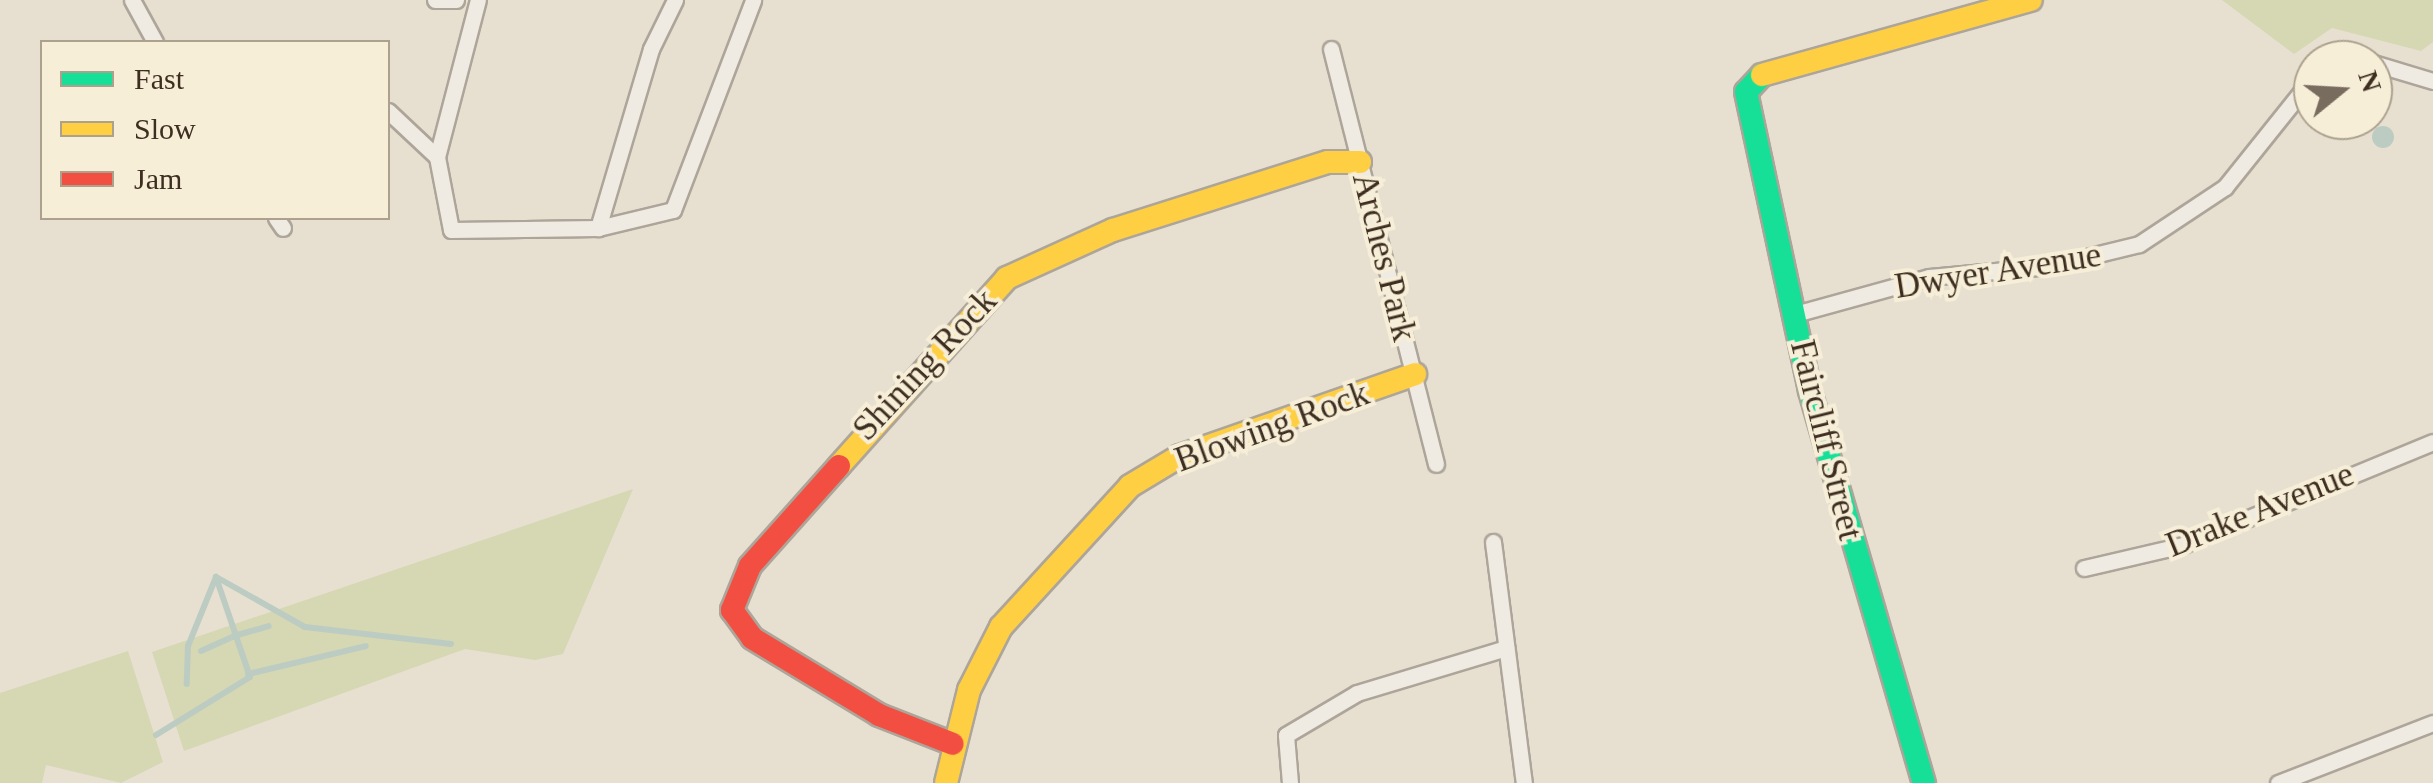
<!DOCTYPE html>
<style>
body{margin:0}
#map{position:relative;width:2433px;height:783px;overflow:hidden;background:#e7e0d1;font-family:Georgia,serif}
div>[style]{position:absolute}
.green>*{inset:0;background:#d6d7b3}
.water>*{inset:0;background:#bcccc2}
.round{border-radius:50%}
.stream>*{height:6px;margin:-3px;padding:0 3px;transform-origin:3px;border-radius:3px;background:#bcccc2}
.roads{filter:drop-shadow(2px 0 #ada599) drop-shadow(-2px 0 #ada599) drop-shadow(0 2px #ada599) drop-shadow(0 -2px #ada599)}
.street>*{height:15px;margin:-7.5px;padding:0 7.5px;transform-origin:7.5px;border-radius:7.5px;background:#efebe3}
.fast>*{height:22px;margin:-11px;padding:0 11px;transform-origin:11px;border-radius:11px;background:#16e098}
.slow>*{height:22px;margin:-11px;padding:0 11px;transform-origin:11px;border-radius:11px;background:#ffcf43}
.jam>*{height:22px;margin:-11px;padding:0 11px;transform-origin:11px;border-radius:11px;background:#f24e42}
span{translate:-50% -50%;white-space:nowrap;text-align:center;line-height:1.15;-webkit-text-stroke:8px #f7eed8;paint-order:stroke}
.street-label{font-size:35px;color:#3d2e20}
.legend{position:absolute;left:40px;top:40px;width:350px;height:180px;box-sizing:border-box;background:#f7eed8;border:2px solid #ada18e;margin:0;padding:12px 18px;list-style:none;font-size:30px;color:#3d2e20}
.legend li{display:flex;align-items:center;gap:20px;height:50px}
.legend b{width:50px;border:2px solid #ada18e}
.north{position:absolute;left:2293px;top:40px;width:100px;height:100px;box-sizing:border-box;background:#f7eed8;border:2px solid #ada18e;border-radius:50%;rotate:72deg;font-size:28px;font-weight:700;line-height:40px;text-align:center;color:#3d2e20}
.north::after{content:'';display:block;margin:auto;width:35px;height:45px;background:#786c5e;clip-path:polygon(50% 0,100% 100%,50% 72%,0 100%)}
</style>
<div id="map">
<div class="green">
<i style="clip-path:polygon(2222px 0,2433px 0,2433px 42px,2421px 51px,2332px 28px,2294px 54px)"></i>
<i style="clip-path:polygon(633px 489px,563px 654px,535px 660px,465px 649px,184px 751px,152px 652px)"></i>
<i style="clip-path:polygon(128px 651px,163px 762px,121px 783px,46px 765px,42px 783px,0 783px,0 693px)"></i>
</div>
<div class="water">
<i class="round" style="left:2372px;top:126px;width:22px;height:22px"></i>
</div>
<div class="stream">
<i style="left:218px;top:578px;width:100px;rotate:29.4deg"></i>
<i style="left:305px;top:627px;width:147px;rotate:6.6deg"></i>
<i style="left:234px;top:636px;width:36px;rotate:-16deg"></i>
<i style="left:201px;top:651px;width:36px;rotate:-24deg"></i>
<i style="left:248px;top:674px;width:121px;rotate:-13.3deg"></i>
<i style="left:156px;top:735px;width:110px;rotate:-31.7deg"></i>
<i style="left:250px;top:677px;width:106px;rotate:-108.8deg"></i>
<i style="left:216px;top:577px;width:74px;rotate:112.1deg"></i>
<i style="left:188px;top:646px;width:38px;rotate:92deg"></i>
</div>
<div class="roads">
<div class="street">
<i style="left:132px;top:0;width:48px;rotate:61.3deg"></i>
<i style="left:435px;top:0;width:21px"></i>
<i style="left:675px;top:0;width:55px;rotate:116.1deg"></i>
<i style="left:651px;top:49px;width:187px;rotate:106.5deg"></i>
<i style="left:598px;top:228px;width:77px;rotate:-13.5deg"></i>
<i style="left:673px;top:210px;width:225px;rotate:-69.1deg"></i>
<i style="left:1331px;top:49px;width:428px;rotate:75.8deg"></i>
<i style="left:2350px;top:60px;width:15px"></i>
<i style="left:2373px;top:63px;width:63px;rotate:16.7deg"></i>
<i style="left:388px;top:111px;width:67px;rotate:43.2deg"></i>
<i style="left:437px;top:157px;width:74px;rotate:79.1deg"></i>
<i style="left:451px;top:230px;width:147px;rotate:-0.8deg"></i>
<i style="left:437px;top:157px;width:162px;rotate:-75.4deg"></i>
<i style="left:276px;top:218px;width:12px;rotate:55deg"></i>
<i style="left:1795px;top:314px;width:139px;rotate:-15.4deg"></i>
<i style="left:1929px;top:277px;width:121px;rotate:-5.2deg"></i>
<i style="left:2049px;top:266px;width:93px;rotate:-13.7deg"></i>
<i style="left:2139px;top:244px;width:103px;rotate:-33.5deg"></i>
<i style="left:2225px;top:187px;width:141px;rotate:-51.3deg"></i>
<i style="left:1493px;top:542px;width:243px;rotate:82.7deg"></i>
<i style="left:2084px;top:568px;width:102px;rotate:-13.1deg"></i>
<i style="left:2183px;top:545px;width:270px;rotate:-22.4deg"></i>
<i style="left:1290px;top:783px;width:48px;rotate:-94.8deg"></i>
<i style="left:1286px;top:735px;width:82px;rotate:-30.6deg"></i>
<i style="left:1357px;top:693px;width:156px;rotate:-16.8deg"></i>
<i style="left:2278px;top:783px;width:166px;rotate:-21.2deg"></i>
</div>
<div class="fast">
<i style="left:1762px;top:75px;width:23px;rotate:133deg"></i>
<i style="left:1746px;top:92px;width:306px;rotate:77.9deg"></i>
<i style="left:1810px;top:391px;width:408px;rotate:73.8deg"></i>
</div>
<div class="slow">
<i style="left:1762px;top:75px;width:279px;rotate:-15.6deg"></i>
<i style="left:839px;top:466px;width:252px;rotate:-48.2deg"></i>
<i style="left:1007px;top:278px;width:116px;rotate:-24.4deg"></i>
<i style="left:1113px;top:230px;width:225px;rotate:-17.6deg"></i>
<i style="left:1328px;top:162px;width:32px"></i>
<i style="left:946px;top:783px;width:96px;rotate:-76.1deg"></i>
<i style="left:969px;top:690px;width:71px;rotate:-63.1deg"></i>
<i style="left:1001px;top:627px;width:191px;rotate:-47.5deg"></i>
<i style="left:1130px;top:486px;width:58px;rotate:-31deg"></i>
<i style="left:1180px;top:456px;width:249px;rotate:-19.2deg"></i>
</div>
<div class="jam">
<i style="left:839px;top:466px;width:134px;rotate:131.7deg"></i>
<i style="left:750px;top:566px;width:48px;rotate:112.2deg"></i>
<i style="left:732px;top:610px;width:34px;rotate:54deg"></i>
<i style="left:752px;top:638px;width:149px;rotate:31.2deg"></i>
<i style="left:879px;top:715px;width:79px;rotate:21.4deg"></i>
</div>
</div>
<div class="street-label">
<span style="left:1384px;top:257px;rotate:76deg">Arches Park</span>
<span style="left:1998px;top:271px;rotate:-9deg">Dwyer Avenue</span>
<span style="left:925px;top:365px;rotate:-47deg">Shining Rock</span>
<span style="left:1272px;top:427px;rotate:-20deg">Blowing Rock</span>
<span style="left:1826px;top:440px;rotate:76deg">Faircliff Street</span>
<span style="left:2260px;top:510px;rotate:-22deg">Drake Avenue</span>
</div>
<ul class="legend">
<li><b style="height:12px;background:#16e098"></b>Fast</li>
<li><b style="height:12px;background:#ffcf43"></b>Slow</li>
<li><b style="height:12px;background:#f24e42"></b>Jam</li>
</ul>
<div class="north">N</div>
</div>
